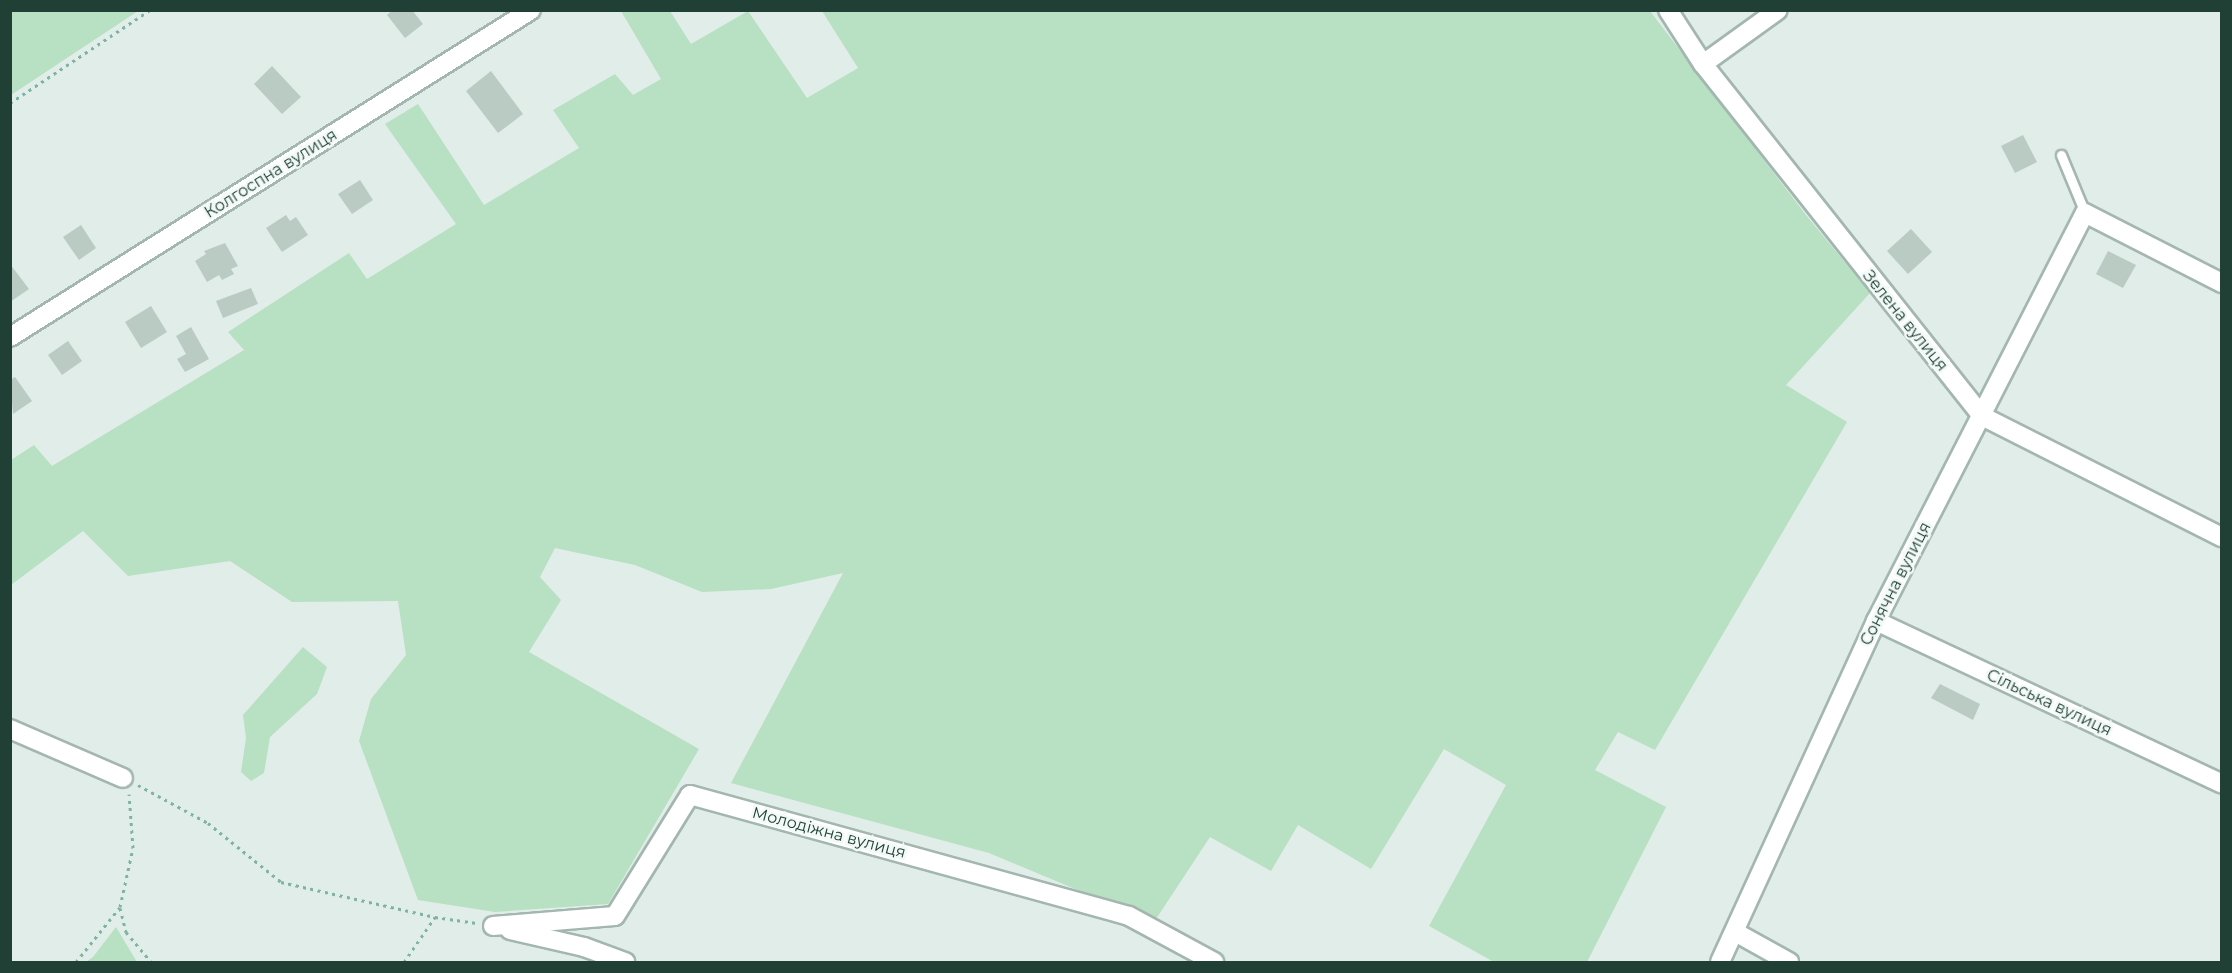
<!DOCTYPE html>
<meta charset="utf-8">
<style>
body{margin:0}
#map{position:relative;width:2232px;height:973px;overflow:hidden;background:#e1ede8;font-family:Montserrat,sans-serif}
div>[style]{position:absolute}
.green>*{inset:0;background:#b8e0c2}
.building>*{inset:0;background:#b9cbc3}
.path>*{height:3px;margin-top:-1.5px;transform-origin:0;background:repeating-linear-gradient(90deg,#7fb4a2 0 3px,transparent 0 7.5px)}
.roads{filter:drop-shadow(2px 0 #a3b6af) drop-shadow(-2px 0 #a3b6af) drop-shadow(0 2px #a3b6af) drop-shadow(0 -2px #a3b6af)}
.service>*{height:9px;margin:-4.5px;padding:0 4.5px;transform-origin:4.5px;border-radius:4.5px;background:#fff}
.minor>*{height:18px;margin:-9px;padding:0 9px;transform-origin:9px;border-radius:9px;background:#fff}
span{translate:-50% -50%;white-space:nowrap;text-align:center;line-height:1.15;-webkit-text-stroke:5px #f2f9f6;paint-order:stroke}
.street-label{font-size:16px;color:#204036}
.frame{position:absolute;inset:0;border:12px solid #204036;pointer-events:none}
</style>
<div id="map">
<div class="green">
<i style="clip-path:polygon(11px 10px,138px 10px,138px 11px,11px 95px)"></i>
<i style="clip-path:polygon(621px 11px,670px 11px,691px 44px,748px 11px,807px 98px,858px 68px,822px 11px,1650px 11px,1806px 215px,1870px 293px,1786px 385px,1847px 422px,1655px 750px,1618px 732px,1595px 770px,1666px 807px,1587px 962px,1494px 962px,1429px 926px,1506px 785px,1444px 749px,1371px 869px,1298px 825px,1271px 871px,1210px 837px,1154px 922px,989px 853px,731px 783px,843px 573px,771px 589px,702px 592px,635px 565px,555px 548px,540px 577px,561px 600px,529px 652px,699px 749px,608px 904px,495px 912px,418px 900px,359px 741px,371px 699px,406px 655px,398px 601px,292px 602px,230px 561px,128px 576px,83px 531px,11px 585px,11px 460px,34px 445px,52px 466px,244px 350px,228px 332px,349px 253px,367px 279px,456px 224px,385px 124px,418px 104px,484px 205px,579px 148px,553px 110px,615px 74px,633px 95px,661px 79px)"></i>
<i style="clip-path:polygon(303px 647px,327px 667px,317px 694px,270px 737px,264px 773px,251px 781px,241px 772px,246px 738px,243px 715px)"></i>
<i style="clip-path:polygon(116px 927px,137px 962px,86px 962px,93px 957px)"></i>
</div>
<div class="building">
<i style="clip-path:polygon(393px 10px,412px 10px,423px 24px,405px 38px,387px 15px)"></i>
<i style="clip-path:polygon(272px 66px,301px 97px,282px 114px,254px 84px)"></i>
<i style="clip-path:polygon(491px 71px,523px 114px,498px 133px,466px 91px)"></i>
<i style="clip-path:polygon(2023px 135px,2037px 162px,2015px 173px,2001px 146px)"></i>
<i style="clip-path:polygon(360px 180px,373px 200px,352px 214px,338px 194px)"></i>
<i style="clip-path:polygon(286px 215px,290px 221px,296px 217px,308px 235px,282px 252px,266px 228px)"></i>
<i style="clip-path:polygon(81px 225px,96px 248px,79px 260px,63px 237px)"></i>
<i style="clip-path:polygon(1911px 229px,1932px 252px,1908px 274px,1887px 251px)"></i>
<i style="clip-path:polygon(225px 243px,238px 266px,231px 269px,234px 274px,222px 280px,219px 275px,207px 282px,195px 261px,206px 254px,204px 251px)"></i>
<i style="clip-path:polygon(2108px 251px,2136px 265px,2123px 288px,2096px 274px)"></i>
<i style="clip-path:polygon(10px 264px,29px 289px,10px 302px)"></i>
<i style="clip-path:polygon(251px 288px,258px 304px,223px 318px,216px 301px)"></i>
<i style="clip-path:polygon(151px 306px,167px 332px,141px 348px,125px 322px)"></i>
<i style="clip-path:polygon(191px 327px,209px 359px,185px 372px,177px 359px,186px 354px,176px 336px)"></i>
<i style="clip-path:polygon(68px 341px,82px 361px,62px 375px,48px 355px)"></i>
<i style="clip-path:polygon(15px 377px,32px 401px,13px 414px,10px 380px)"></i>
<i style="clip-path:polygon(1940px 684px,1980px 704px,1973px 720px,1931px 698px)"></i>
</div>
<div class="path">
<i style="left:10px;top:103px;width:168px;rotate:-33.6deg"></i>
<i style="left:138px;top:785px;width:80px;rotate:28.5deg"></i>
<i style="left:208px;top:823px;width:94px;rotate:38.9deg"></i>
<i style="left:281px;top:882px;width:158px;rotate:12.8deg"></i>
<i style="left:120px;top:908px;width:25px;rotate:76deg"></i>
<i style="left:126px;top:932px;width:39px;rotate:50deg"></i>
<i style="left:76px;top:962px;width:70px;rotate:-51.3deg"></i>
<i style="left:120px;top:907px;width:60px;rotate:-77.6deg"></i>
<i style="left:133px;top:848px;width:54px;rotate:-94.2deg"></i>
<i style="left:404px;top:962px;width:55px;rotate:-55.4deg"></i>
<i style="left:435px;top:917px;width:42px;rotate:8.1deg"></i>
</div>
<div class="roads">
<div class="service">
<i style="left:2061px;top:155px;width:63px;rotate:67.5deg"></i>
</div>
<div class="minor">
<i style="left:1668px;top:10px;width:64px;rotate:57.1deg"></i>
<i style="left:1703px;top:64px;width:449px;rotate:51.6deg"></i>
<i style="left:1982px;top:416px;width:269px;rotate:26.8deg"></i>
<i style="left:1703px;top:64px;width:92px;rotate:-35.8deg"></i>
<i style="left:10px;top:337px;width:615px;rotate:-32.11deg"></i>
<i style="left:1876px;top:621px;width:382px;rotate:25.2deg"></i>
<i style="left:10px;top:729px;width:123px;rotate:23.4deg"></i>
<i style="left:493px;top:926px;width:122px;rotate:-4.7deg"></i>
<i style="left:615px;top:916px;width:142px;rotate:-58.2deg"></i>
<i style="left:690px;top:795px;width:455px;rotate:15.4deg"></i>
<i style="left:1129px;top:916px;width:97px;rotate:28.4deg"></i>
<i style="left:510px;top:930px;width:76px;rotate:12.9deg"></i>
<i style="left:584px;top:947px;width:44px;rotate:20.1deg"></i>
<i style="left:1735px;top:932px;width:62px;rotate:29.1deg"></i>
<i style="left:1720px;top:962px;width:375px;rotate:-65.4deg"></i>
<i style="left:1876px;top:621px;width:458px;rotate:-62.9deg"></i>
<i style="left:2085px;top:213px;width:154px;rotate:27.1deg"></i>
</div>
</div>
<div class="street-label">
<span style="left:271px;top:174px;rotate:-32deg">Колгоспна вулиця</span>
<span style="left:1905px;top:321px;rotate:51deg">Зелена вулиця</span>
<span style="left:1896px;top:584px;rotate:-63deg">Сонячна вулиця</span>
<span style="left:2049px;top:703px;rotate:25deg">Сільська вулиця</span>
<span style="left:829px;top:833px;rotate:15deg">Молодіжна вулиця</span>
</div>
<div class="frame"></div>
</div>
